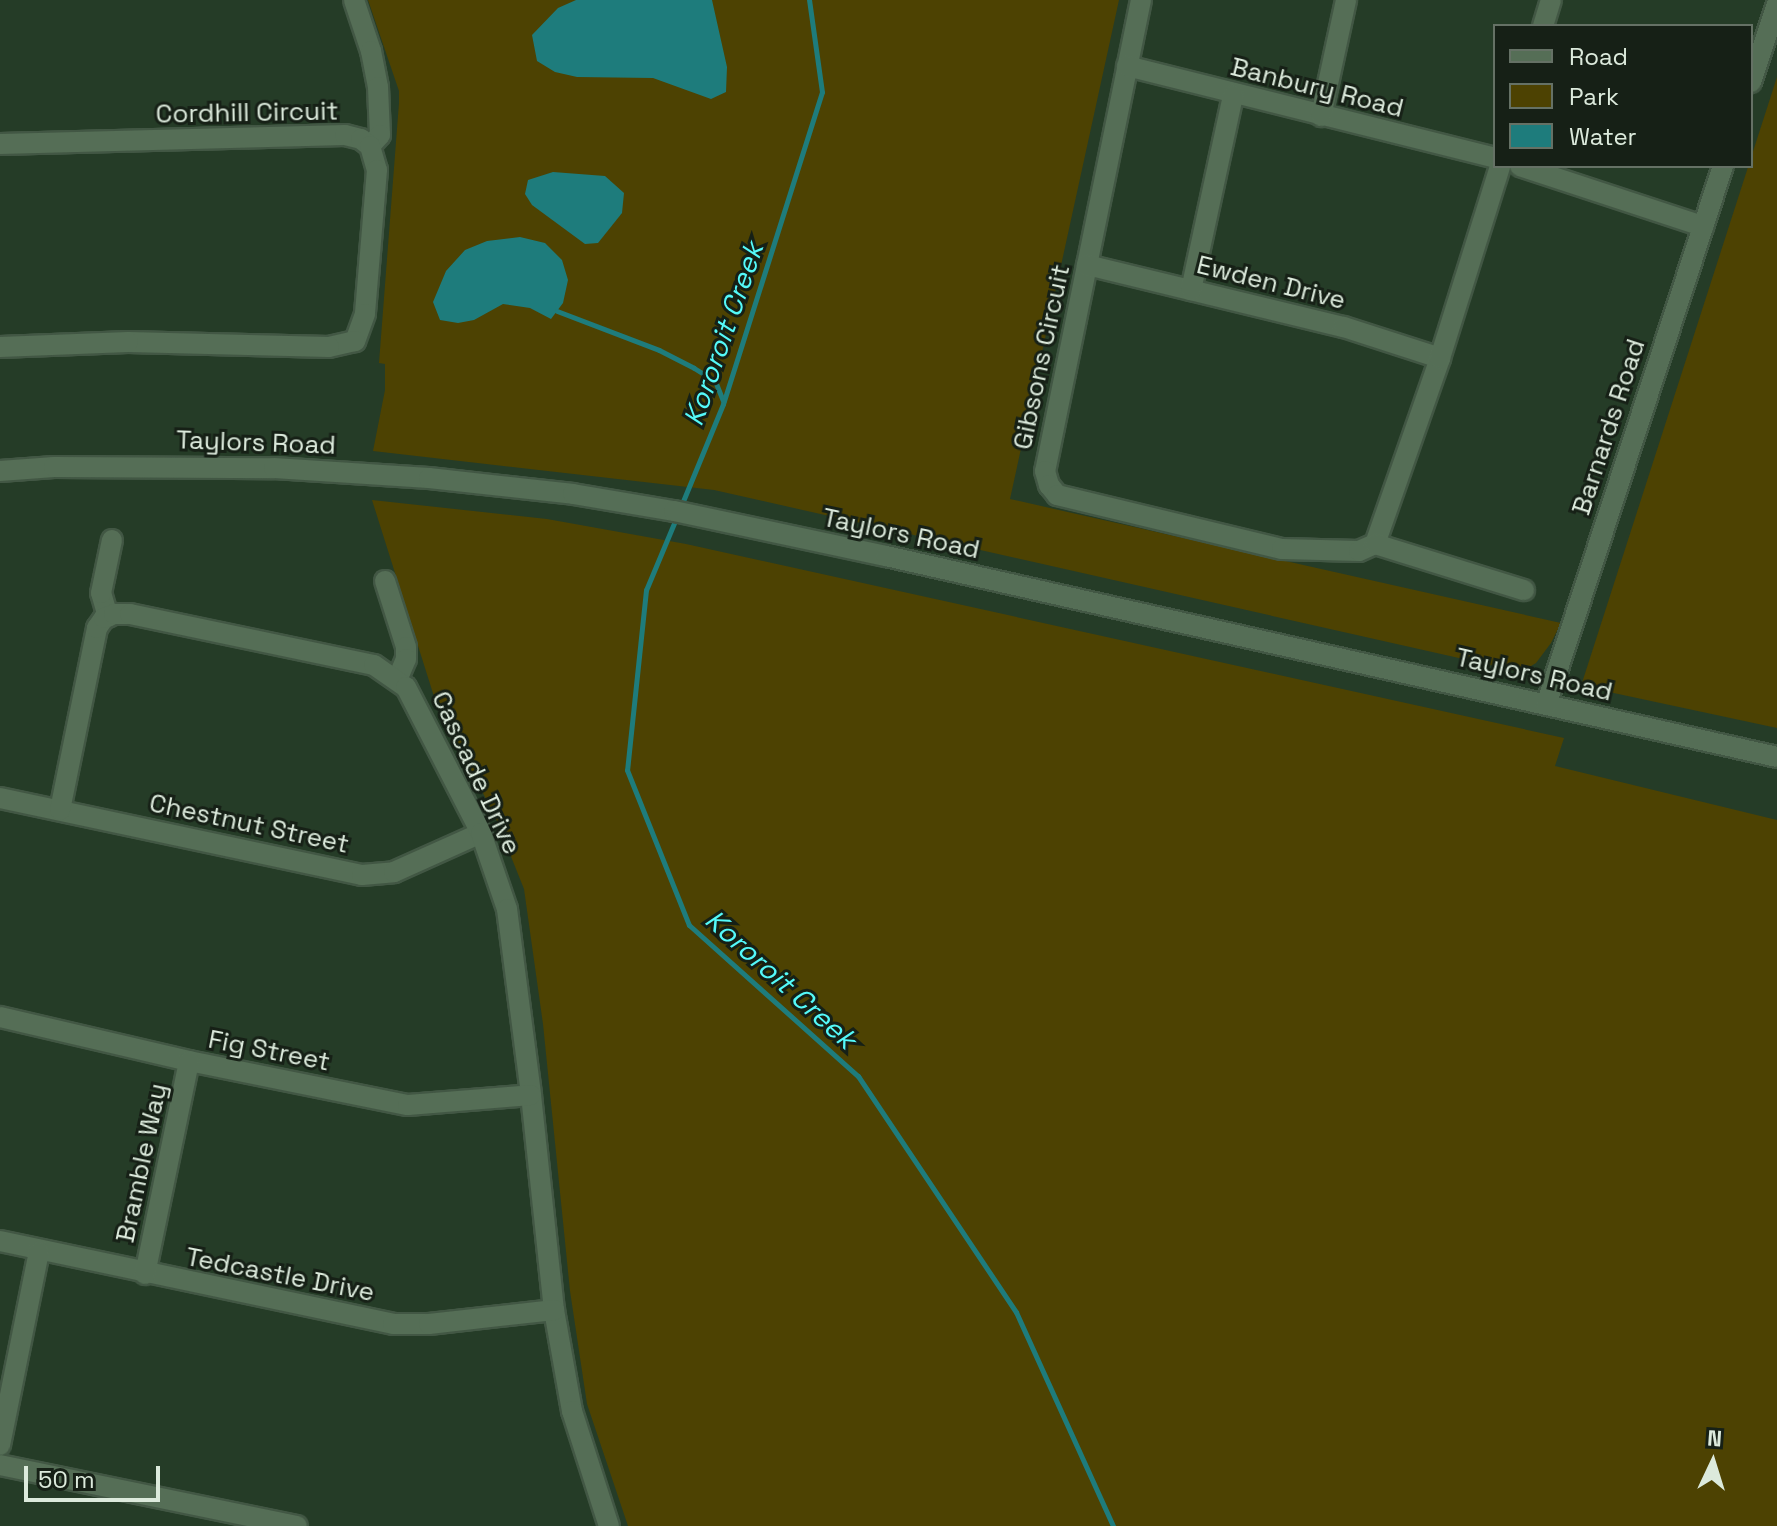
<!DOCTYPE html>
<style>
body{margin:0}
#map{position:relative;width:1777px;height:1526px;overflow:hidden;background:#253c27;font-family:"Space Grotesk",sans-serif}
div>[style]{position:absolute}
.green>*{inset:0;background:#4d4202}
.water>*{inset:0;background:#1e7c7c}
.stream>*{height:5px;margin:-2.5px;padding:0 2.5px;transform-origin:2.5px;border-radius:2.5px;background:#1e7c7c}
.roads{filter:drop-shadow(2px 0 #425744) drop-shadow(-2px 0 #425744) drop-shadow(0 2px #425744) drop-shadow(0 -2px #425744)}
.minor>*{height:20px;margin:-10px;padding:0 10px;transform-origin:10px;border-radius:10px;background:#556e56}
span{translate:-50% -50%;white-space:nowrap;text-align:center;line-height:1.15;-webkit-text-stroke:6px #162016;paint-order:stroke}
.street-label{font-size:26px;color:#dceadc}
.water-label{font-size:28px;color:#54f9f9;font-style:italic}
.legend{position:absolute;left:1493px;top:24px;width:260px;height:144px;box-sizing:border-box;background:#162016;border:2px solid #657165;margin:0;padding:10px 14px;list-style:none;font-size:24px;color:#dceadc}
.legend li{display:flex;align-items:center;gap:16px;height:40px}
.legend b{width:40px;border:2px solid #657165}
.north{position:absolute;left:1673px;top:1422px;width:80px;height:80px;-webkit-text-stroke:6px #162016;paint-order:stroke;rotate:4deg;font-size:22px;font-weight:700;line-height:32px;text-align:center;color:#dceadc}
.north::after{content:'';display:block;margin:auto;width:28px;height:36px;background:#dceadc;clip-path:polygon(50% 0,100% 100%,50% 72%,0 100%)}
.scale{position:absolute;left:24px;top:1466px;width:136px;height:36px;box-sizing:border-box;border:4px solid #dceadc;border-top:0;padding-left:10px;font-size:24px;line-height:28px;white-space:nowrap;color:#dceadc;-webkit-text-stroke:6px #162016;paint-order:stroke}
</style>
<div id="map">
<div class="green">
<i style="clip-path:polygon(368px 0,1119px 0,1010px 499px,1561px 623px,1551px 643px,1536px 663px,1521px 672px,714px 490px,373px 451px,385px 390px,385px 364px,379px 363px,399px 103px,399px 91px)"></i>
<i style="clip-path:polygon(1777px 77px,1777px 728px,1581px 686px)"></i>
<i style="clip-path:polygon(372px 500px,547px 519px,686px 544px,1564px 738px,1555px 766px,1777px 820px,1777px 1526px,628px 1526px,587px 1404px,570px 1291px,543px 1024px,524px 889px,494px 814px,437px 706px)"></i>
</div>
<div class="water">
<i style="clip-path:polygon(576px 0,712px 0,727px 67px,726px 92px,711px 99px,653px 78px,577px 77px,555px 72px,537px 61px,532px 35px,558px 8px)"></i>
<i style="clip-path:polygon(553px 172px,605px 176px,624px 193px,622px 213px,598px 243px,585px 244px,532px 205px,525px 194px,528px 180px)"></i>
<i style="clip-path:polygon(520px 237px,545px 243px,562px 260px,568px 280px,563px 303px,551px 319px,530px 308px,503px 304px,474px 320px,458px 323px,440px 320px,433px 302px,446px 271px,465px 250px,487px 241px)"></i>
</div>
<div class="stream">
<i style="left:557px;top:311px;width:109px;rotate:20.9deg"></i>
<i style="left:659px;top:350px;width:39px;rotate:27deg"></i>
<i style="left:694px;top:368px;width:25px;rotate:32deg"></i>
<i style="left:715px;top:381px;width:22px;rotate:68deg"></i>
<i style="left:681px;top:506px;width:110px;rotate:-67.6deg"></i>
<i style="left:723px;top:404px;width:327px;rotate:-72.4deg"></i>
<i style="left:822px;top:92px;width:93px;rotate:-98deg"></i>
<i style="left:677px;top:516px;width:80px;rotate:112.7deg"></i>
<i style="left:646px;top:590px;width:181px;rotate:96deg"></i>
<i style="left:627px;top:770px;width:167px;rotate:68.2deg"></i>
<i style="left:689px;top:925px;width:227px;rotate:41.8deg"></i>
<i style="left:858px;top:1076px;width:284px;rotate:56.2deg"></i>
<i style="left:1016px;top:1312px;width:235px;rotate:65.6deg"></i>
</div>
<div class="roads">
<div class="minor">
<i style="left:354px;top:0;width:54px;rotate:71.6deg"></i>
<i style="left:371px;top:51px;width:37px;rotate:79deg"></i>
<i style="left:378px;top:87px;width:48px;rotate:87.6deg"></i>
<i style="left:380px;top:135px;width:15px;rotate:132deg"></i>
<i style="left:1141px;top:0;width:481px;rotate:101.5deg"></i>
<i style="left:1045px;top:471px;width:15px;rotate:74deg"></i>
<i style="left:1049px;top:485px;width:13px;rotate:51deg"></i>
<i style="left:1057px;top:495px;width:231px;rotate:13.5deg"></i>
<i style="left:1282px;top:549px;width:77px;rotate:1.5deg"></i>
<i style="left:1359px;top:551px;width:17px;rotate:-24deg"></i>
<i style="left:1543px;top:26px;width:27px;rotate:-73deg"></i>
<i style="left:1127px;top:66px;width:379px;rotate:14deg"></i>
<i style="left:1751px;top:82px;width:82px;rotate:-71.6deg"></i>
<i style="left:1321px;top:116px;width:119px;rotate:-77.8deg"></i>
<i style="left:0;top:144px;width:345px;rotate:-1.5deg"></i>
<i style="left:345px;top:135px;width:16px;rotate:14deg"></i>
<i style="left:361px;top:139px;width:11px;rotate:38deg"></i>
<i style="left:370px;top:146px;width:25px;rotate:74deg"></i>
<i style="left:377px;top:170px;width:144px;rotate:94.8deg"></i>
<i style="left:365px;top:314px;width:29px;rotate:110deg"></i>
<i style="left:355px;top:341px;width:27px;rotate:167deg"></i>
<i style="left:329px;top:347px;width:201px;rotate:-178.6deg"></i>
<i style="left:128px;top:342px;width:128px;rotate:177.8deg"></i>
<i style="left:1520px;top:166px;width:193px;rotate:18.2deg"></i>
<i style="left:1087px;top:265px;width:264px;rotate:13.6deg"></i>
<i style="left:1344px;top:327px;width:101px;rotate:17.9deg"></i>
<i style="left:1191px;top:290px;width:199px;rotate:-77.8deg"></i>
<i style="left:0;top:471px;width:54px;rotate:-4.2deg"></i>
<i style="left:54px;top:467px;width:220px;rotate:0.3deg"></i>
<i style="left:274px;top:468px;width:155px;rotate:3.7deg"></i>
<i style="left:429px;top:478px;width:145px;rotate:6.3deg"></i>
<i style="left:573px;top:494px;width:102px;rotate:9.6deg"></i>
<i style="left:674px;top:511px;width:217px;rotate:12deg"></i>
<i style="left:886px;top:556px;width:913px;rotate:12.71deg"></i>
<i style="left:1375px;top:544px;width:197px;rotate:-70.7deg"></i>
<i style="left:1440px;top:358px;width:201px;rotate:-72.6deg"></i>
<i style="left:1375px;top:544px;width:156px;rotate:17.2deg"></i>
<i style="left:385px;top:581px;width:69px;rotate:72.3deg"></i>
<i style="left:406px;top:647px;width:12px;rotate:90deg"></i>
<i style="left:406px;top:659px;width:23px;rotate:113deg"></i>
<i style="left:108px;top:617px;width:25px;rotate:-106deg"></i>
<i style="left:101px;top:593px;width:54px;rotate:-78.3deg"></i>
<i style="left:1546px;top:705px;width:567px;rotate:-71.82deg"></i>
<i style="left:0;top:798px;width:370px;rotate:12deg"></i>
<i style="left:362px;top:875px;width:32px;rotate:-5deg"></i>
<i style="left:394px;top:872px;width:95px;rotate:-24.1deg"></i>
<i style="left:60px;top:810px;width:186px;rotate:-78.5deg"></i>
<i style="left:97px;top:628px;width:12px;rotate:-55deg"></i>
<i style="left:104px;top:618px;width:11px;rotate:-22deg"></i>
<i style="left:114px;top:614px;width:16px"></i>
<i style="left:130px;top:614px;width:249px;rotate:11.8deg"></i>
<i style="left:374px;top:665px;width:39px;rotate:35deg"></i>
<i style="left:406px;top:687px;width:164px;rotate:62.8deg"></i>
<i style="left:481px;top:833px;width:80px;rotate:71.1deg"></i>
<i style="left:507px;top:909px;width:188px;rotate:82.6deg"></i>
<i style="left:531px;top:1095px;width:216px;rotate:83.9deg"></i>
<i style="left:554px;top:1310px;width:103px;rotate:79.9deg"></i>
<i style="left:572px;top:1411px;width:121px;rotate:72.2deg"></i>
<i style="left:0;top:1017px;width:194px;rotate:13.1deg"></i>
<i style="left:189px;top:1061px;width:223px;rotate:11.4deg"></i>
<i style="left:408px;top:1105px;width:123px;rotate:-4.6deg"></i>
<i style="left:0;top:1241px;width:402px;rotate:11.9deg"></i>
<i style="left:393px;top:1324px;width:36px"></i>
<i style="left:429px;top:1324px;width:126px;rotate:-6.4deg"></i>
<i style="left:145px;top:1274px;width:217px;rotate:-78.3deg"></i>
<i style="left:0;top:1445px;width:197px;rotate:-78.6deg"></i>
<i style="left:0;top:1465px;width:303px;rotate:11.6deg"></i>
</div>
</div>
<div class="street-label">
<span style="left:1317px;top:88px;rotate:14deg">Banbury Road</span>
<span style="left:247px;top:113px;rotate:-1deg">Cordhill Circuit</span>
<span style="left:1271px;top:283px;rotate:14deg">Ewden Drive</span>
<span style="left:1042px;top:357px;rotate:-78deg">Gibsons Circuit</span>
<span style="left:1609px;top:427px;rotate:-72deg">Barnards Road</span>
<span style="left:256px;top:443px;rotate:2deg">Taylors Road</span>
<span style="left:901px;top:534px;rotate:12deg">Taylors Road</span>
<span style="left:1534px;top:675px;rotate:13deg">Taylors Road</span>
<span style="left:476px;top:773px;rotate:65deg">Cascade Drive</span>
<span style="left:249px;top:824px;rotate:12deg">Chestnut Street</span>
<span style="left:269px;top:1051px;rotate:11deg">Fig Street</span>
<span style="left:142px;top:1163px;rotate:-78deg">Bramble Way</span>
<span style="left:280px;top:1275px;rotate:11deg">Tedcastle Drive</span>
</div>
<div class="water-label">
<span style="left:723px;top:334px;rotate:-71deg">Kororoit Creek</span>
<span style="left:781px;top:979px;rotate:42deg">Kororoit Creek</span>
</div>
<ul class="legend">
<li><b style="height:10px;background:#556e56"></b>Road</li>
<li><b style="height:22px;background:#4d4202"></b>Park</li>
<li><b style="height:22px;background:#1e7c7c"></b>Water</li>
</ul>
<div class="north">N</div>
<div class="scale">50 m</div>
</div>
